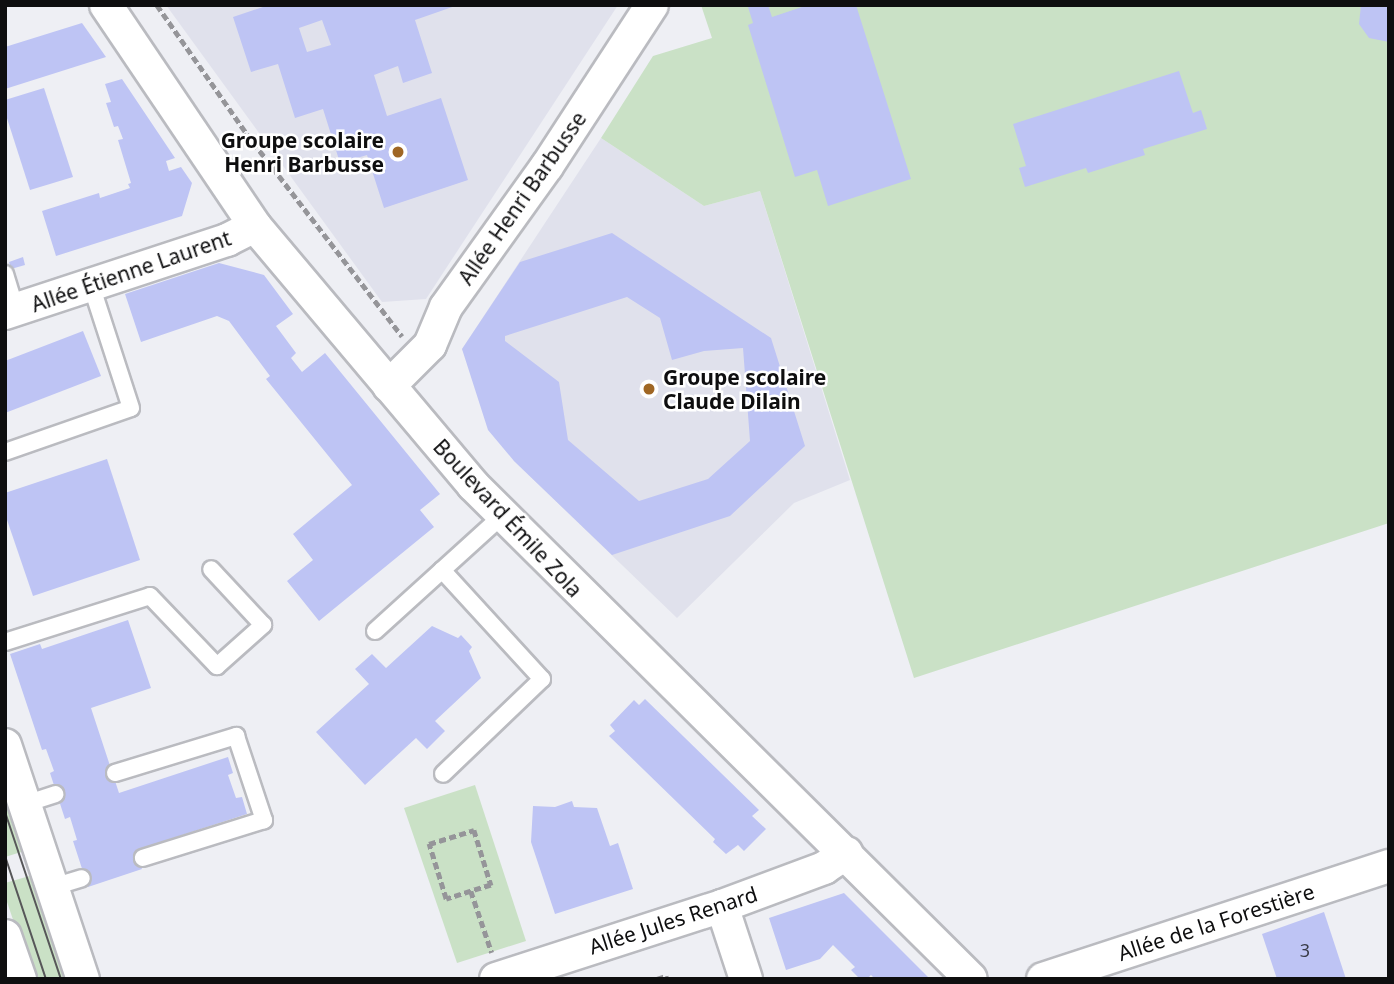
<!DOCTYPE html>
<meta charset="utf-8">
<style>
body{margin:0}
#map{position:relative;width:1394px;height:984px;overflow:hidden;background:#eeeff4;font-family:"Noto Sans",sans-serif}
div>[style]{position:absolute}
.built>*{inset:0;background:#e0e1ec}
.green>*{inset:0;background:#cae1c6}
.building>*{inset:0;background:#bec4f4}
.path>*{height:4.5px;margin-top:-2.25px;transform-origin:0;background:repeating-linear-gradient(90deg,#959599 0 7px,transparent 0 10.5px)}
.roads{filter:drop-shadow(2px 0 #babbc0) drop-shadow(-2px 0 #babbc0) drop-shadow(0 2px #babbc0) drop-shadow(0 -2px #babbc0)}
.service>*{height:16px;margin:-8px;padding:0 8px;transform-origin:8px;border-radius:8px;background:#fff}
.minor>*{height:32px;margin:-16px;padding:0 16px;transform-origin:16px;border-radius:16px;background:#fff}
.tram>*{height:2px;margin:-1px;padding:0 1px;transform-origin:1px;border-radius:1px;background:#575759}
.dots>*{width:19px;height:19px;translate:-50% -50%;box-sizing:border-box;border:4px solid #fff;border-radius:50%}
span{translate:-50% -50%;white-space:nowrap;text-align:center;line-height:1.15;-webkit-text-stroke:5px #fff;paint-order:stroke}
.number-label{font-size:18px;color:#3a3c48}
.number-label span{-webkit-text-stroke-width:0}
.poi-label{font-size:21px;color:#0e0e0f;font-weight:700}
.right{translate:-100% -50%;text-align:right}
.left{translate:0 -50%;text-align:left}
.street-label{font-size:21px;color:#0e0e0f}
.frame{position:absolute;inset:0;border:7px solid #0e0e0f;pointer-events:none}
</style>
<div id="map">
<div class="built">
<i style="clip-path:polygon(166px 5px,618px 5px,426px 299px,382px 302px)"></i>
<i style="clip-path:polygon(601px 138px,704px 206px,760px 191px,850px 480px,794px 503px,677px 618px,514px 461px,462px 349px)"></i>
</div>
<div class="green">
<i style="clip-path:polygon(701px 5px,1389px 5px,1389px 523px,914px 678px,760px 191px,704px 206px,601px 138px,653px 56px,712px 38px)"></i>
<i style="clip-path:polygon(5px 770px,31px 849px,5px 857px)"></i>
<i style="clip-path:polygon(475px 785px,526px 941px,457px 963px,404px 808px)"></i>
<i style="clip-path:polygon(40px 873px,75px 979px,33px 979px,5px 896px,5px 883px)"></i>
</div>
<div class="building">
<i style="clip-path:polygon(evenodd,269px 5px,458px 5px,415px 20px,432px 73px,403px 83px,398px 66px,374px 75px,387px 116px,441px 98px,468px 180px,384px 208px,367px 155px,340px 163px,323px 109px,295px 118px,278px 64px,251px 72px,233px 17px,269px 5px,322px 20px,331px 45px,307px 52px,299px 28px,322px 20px)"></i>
<i style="clip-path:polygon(768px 5px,772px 17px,808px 5px,856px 5px,911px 179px,828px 206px,817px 170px,795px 177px,748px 25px,753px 23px,748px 7px)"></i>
<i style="clip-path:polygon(1361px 5px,1389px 5px,1389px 42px,1369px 38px,1359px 24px)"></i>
<i style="clip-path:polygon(82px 23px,106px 57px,5px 89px,5px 47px)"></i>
<i style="clip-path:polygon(1179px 71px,1193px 113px,1201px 110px,1207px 129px,1143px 149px,1145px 155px,1088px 173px,1086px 168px,1025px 187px,1019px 168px,1026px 166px,1013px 124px)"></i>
<i style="clip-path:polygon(122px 79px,175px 158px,166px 161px,169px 171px,181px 167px,192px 183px,182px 216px,56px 256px,42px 211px,99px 193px,100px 198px,130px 188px,128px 184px,131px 183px,118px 140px,123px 139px,118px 126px,114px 127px,106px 103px,111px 102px,105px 84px)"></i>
<i style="clip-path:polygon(44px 88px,73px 177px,30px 190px,5px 112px,5px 100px)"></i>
<i style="clip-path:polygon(evenodd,612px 233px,771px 338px,805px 446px,730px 516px,612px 555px,514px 461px,488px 430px,462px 349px,520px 262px,612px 233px,627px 297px,660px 318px,672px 360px,704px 351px,743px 348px,750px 441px,708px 479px,639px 501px,568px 440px,559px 382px,505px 341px,505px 336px,627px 297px)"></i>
<i style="clip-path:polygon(23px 257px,25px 265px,11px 269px,9px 262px)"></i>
<i style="clip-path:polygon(219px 263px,264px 275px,293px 314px,276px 326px,296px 353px,291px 358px,302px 372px,325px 353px,440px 494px,420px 510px,434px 527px,319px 621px,287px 581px,313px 560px,293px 534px,352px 485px,266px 379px,270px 376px,229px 321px,217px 316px,141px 342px,125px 294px)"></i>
<i style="clip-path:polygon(83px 331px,101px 376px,5px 413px,5px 361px)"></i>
<i style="clip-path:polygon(107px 459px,140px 560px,33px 596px,5px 514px,5px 493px)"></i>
<i style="clip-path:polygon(128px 620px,151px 688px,91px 708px,119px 793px,228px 757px,233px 773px,228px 775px,236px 798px,242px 797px,247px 814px,136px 850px,142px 869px,88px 887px,73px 841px,77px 840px,70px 817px,65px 819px,50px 773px,54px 771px,46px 749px,42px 750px,10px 654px,40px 644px,42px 649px)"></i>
<i style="clip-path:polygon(432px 626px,458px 638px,461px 635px,472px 647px,469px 651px,481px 678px,435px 721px,445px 731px,427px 749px,416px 738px,365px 785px,316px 732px,369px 684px,355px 669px,372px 654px,386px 668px)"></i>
<i style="clip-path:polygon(645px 699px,759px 810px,752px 816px,766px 829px,744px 851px,738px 845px,726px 854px,713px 842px,715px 839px,609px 736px,615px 731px,610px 725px,634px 700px,639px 705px)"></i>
<i style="clip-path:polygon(572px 801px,574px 807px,597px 808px,610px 846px,618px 843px,633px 889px,555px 914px,531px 842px,533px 806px,555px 807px)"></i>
<i style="clip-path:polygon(844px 893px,930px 979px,875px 979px,871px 975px,867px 979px,860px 979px,851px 970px,855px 967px,833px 945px,820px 959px,786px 970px,769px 918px)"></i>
<i style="clip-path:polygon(1324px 912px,1346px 979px,1277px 979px,1262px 934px)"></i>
</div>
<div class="path">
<i style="left:157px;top:5px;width:157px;rotate:55.1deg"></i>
<i style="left:247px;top:134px;width:255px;rotate:52.5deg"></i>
<i style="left:234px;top:144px;width:16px;rotate:-38deg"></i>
<i style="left:471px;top:891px;width:26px;rotate:162deg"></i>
<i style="left:446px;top:899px;width:58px;rotate:-107.2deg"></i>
<i style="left:429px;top:844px;width:47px;rotate:-17.3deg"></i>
<i style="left:474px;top:830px;width:58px;rotate:72.8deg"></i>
<i style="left:491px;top:885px;width:21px;rotate:163deg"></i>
<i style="left:471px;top:891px;width:65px;rotate:71.3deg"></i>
<i style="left:657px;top:979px;width:9px;rotate:-18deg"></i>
<i style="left:666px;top:976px;width:3px;rotate:72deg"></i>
</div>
<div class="roads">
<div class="service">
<i style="left:5px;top:274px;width:38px;rotate:73deg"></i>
<i style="left:5px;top:452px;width:133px;rotate:-19.2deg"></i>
<i style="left:131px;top:408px;width:129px;rotate:-108deg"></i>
<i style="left:442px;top:570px;width:148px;rotate:47.5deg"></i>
<i style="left:542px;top:679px;width:137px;rotate:136.2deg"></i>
<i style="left:375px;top:631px;width:173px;rotate:-42.2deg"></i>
<i style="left:5px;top:642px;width:152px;rotate:-17.6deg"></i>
<i style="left:150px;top:596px;width:97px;rotate:46.3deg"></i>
<i style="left:217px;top:666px;width:62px;rotate:-41.7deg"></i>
<i style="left:263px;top:625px;width:76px;rotate:-132.9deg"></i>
<i style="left:115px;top:773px;width:127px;rotate:-17deg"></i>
<i style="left:236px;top:736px;width:89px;rotate:71.6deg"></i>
<i style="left:264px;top:820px;width:127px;rotate:162.6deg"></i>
<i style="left:25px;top:804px;width:32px;rotate:-18deg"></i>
<i style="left:53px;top:887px;width:30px;rotate:-17deg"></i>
</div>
<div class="minor">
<i style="left:106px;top:5px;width:267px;rotate:56deg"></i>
<i style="left:255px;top:226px;width:339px;rotate:49.9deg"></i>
<i style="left:473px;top:485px;width:701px;rotate:44.77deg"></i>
<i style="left:5px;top:313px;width:234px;rotate:-18.2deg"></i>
<i style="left:227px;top:240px;width:31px;rotate:-27deg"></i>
<i style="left:389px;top:386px;width:58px;rotate:-45deg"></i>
<i style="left:430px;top:345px;width:41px;rotate:-67.2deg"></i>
<i style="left:446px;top:307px;width:173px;rotate:-54.4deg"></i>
<i style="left:547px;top:166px;width:192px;rotate:-56.9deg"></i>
<i style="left:5px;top:745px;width:247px;rotate:71.6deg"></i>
<i style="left:722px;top:906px;width:77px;rotate:71.8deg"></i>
<i style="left:5px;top:936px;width:46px;rotate:70.8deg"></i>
<i style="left:496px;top:979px;width:237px;rotate:-17.9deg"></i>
<i style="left:722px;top:906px;width:109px;rotate:-20.4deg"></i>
<i style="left:824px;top:868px;width:27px;rotate:-34deg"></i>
<i style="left:1043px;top:979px;width:364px;rotate:-18.1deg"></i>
</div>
</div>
<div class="tram">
<i style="left:5px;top:812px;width:176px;rotate:71.5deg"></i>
<i style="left:5px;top:856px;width:130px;rotate:71.6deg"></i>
</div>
<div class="dots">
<i style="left:398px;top:152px;background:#9f6624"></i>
<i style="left:649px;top:389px;background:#9f6624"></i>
</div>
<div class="number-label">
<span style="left:1305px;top:950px">3</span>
</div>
<div class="poi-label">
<span class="right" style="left:384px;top:152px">Groupe scolaire<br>Henri Barbusse</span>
<span class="left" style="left:663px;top:389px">Groupe scolaire<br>Claude Dilain</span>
</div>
<div class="street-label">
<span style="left:522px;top:198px;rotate:-55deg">Allée Henri Barbusse</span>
<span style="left:131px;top:271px;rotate:-19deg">Allée Étienne Laurent</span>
<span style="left:508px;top:518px;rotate:47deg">Boulevard Émile Zola</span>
<span style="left:673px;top:920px;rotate:-18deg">Allée Jules Renard</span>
<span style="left:1216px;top:922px;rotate:-18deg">Allée de la Forestière</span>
</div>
<div class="frame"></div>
</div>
